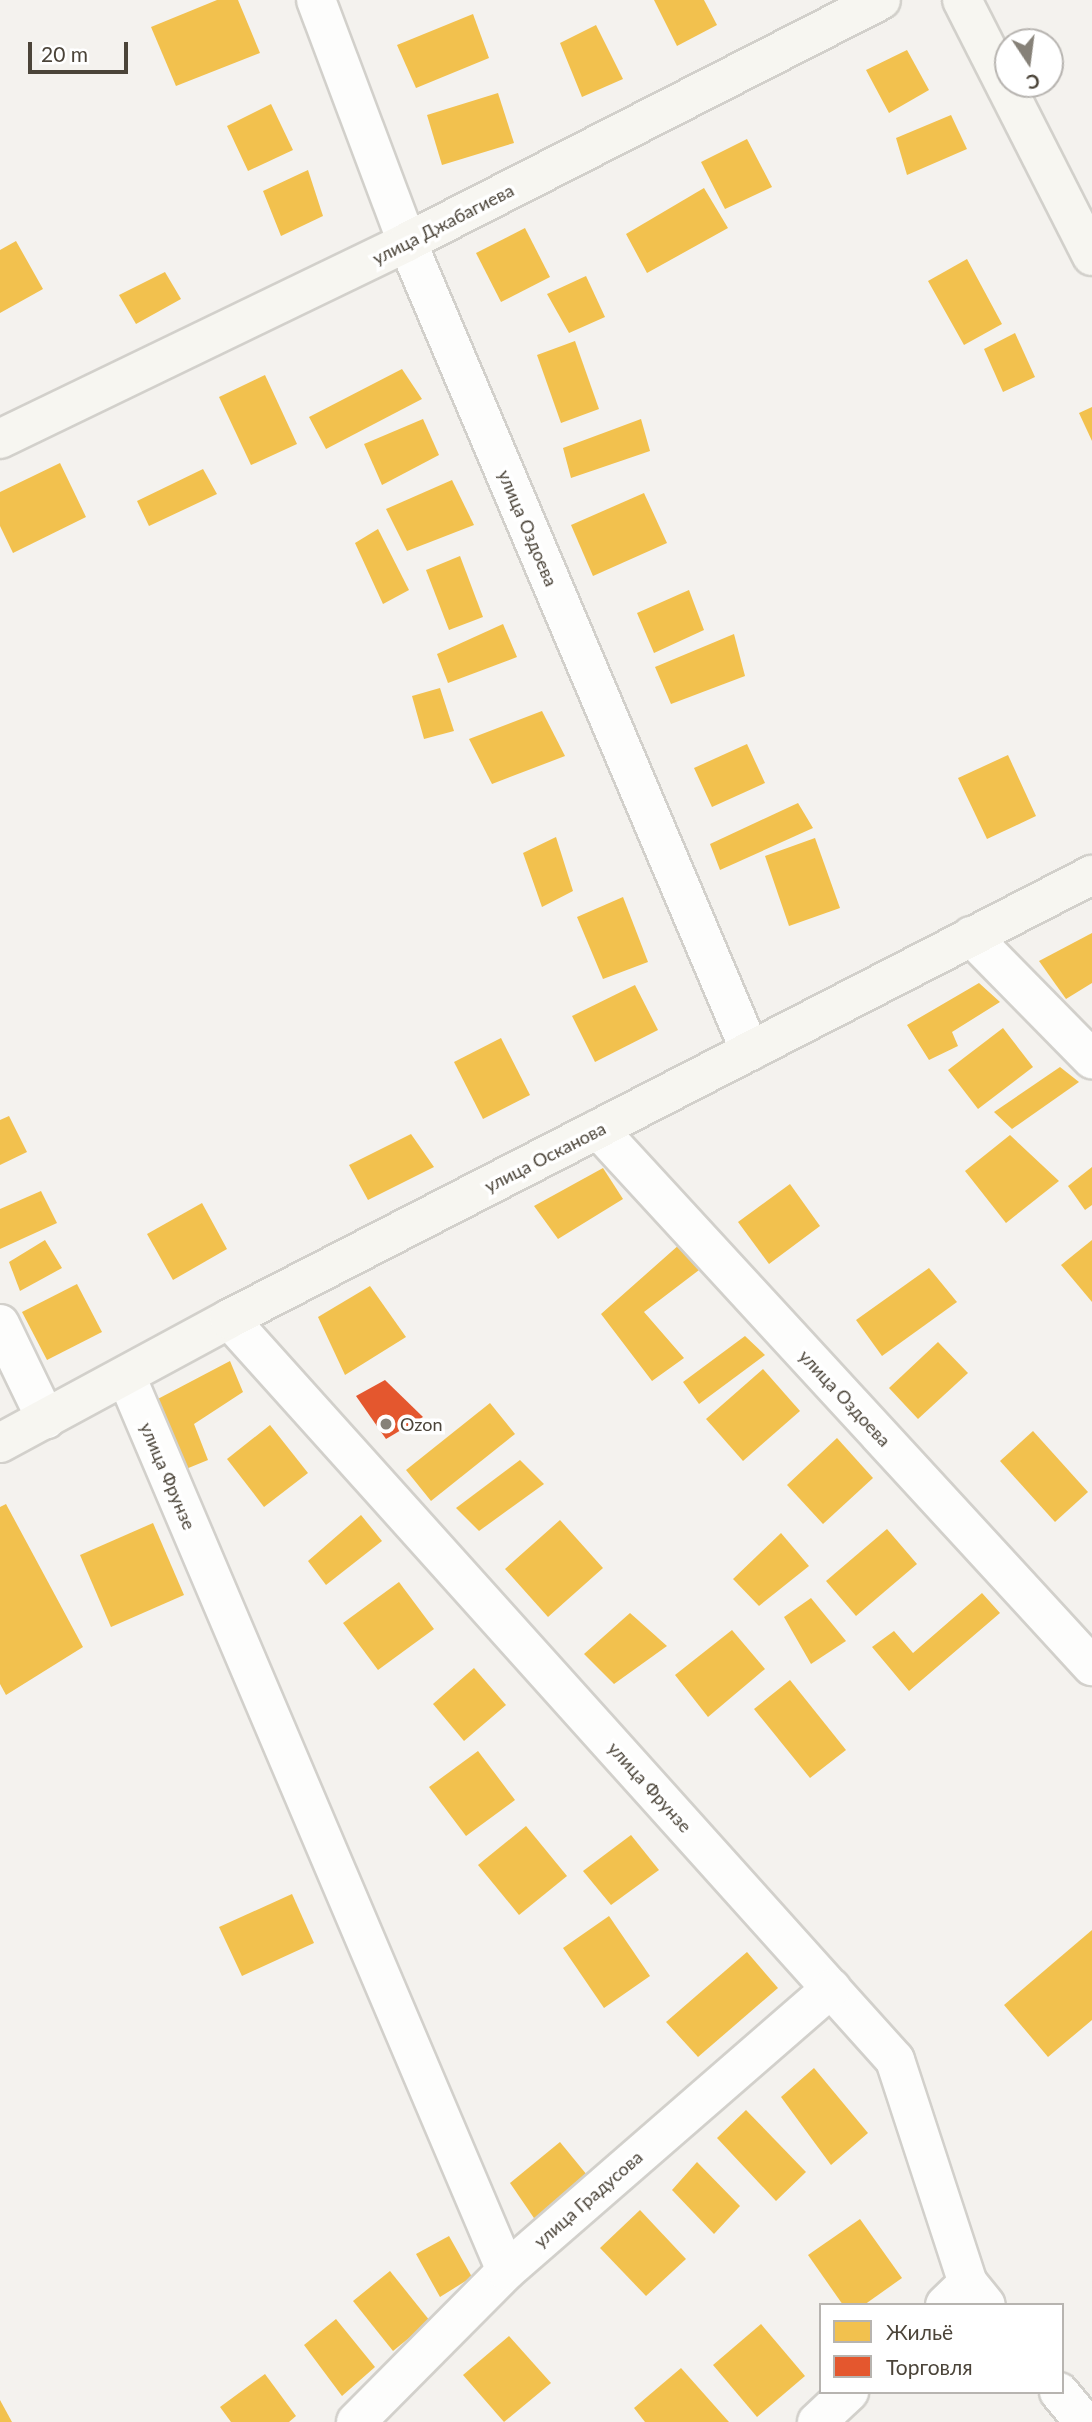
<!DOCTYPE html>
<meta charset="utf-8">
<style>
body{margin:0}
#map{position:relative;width:1092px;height:2422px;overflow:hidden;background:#f4f2ee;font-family:Lato,sans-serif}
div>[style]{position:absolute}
.homes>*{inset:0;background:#f2c14e}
.shops>*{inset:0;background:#e4572e}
.roads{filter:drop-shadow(2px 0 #d2d0cb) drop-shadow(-2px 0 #d2d0cb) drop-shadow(0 2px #d2d0cb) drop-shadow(0 -2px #d2d0cb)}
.street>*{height:38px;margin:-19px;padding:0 19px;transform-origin:19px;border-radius:19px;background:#fdfdfc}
.secondary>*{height:38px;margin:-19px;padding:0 19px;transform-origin:19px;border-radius:19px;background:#f7f6f1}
.dots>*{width:19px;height:19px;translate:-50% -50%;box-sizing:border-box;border:4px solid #fff;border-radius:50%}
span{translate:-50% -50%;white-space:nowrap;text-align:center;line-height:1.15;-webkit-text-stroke:7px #fff;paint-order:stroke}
.street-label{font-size:18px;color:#4b4439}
.poi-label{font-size:18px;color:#4b4439}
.left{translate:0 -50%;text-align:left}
.legend{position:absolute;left:819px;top:2303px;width:245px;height:91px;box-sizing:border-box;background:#fff;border:2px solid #b7b4b0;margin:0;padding:9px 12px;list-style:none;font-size:21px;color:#4b4439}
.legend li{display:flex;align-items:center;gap:14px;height:35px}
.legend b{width:35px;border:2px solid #b7b4b0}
.north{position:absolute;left:994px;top:28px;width:70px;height:70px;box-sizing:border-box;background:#fff;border:2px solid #b7b4b0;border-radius:50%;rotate:167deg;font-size:19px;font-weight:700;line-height:28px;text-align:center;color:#4b4439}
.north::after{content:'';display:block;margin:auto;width:24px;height:32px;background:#868178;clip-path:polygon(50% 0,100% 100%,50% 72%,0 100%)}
.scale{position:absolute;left:28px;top:42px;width:100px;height:32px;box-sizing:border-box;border:4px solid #4b4439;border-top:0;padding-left:9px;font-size:21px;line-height:24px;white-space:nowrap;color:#4b4439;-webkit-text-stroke:5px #fff;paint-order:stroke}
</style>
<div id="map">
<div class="homes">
<i style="clip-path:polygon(217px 0,238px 0,260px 53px,176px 86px,151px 27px)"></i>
<i style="clip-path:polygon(654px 0,704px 0,717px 25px,677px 46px)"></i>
<i style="clip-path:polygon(473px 14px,489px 58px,416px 88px,397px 45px)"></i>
<i style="clip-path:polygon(596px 25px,623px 79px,582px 97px,560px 43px)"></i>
<i style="clip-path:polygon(907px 50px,929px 90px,889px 113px,866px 70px)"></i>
<i style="clip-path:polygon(498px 93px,514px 143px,442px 165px,427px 115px)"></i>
<i style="clip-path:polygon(271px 104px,293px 150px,248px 171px,227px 126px)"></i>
<i style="clip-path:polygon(951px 115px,967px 149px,907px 175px,896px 138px)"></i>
<i style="clip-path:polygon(747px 139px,772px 187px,725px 209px,701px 162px)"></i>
<i style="clip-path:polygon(308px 170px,323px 216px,281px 236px,263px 191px)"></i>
<i style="clip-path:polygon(704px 188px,728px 228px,647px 273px,626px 234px)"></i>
<i style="clip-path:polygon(525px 228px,550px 277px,501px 302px,476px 253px)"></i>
<i style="clip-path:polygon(16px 241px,43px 289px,0 313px,0 250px)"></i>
<i style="clip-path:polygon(967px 259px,1002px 324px,964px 345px,928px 281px)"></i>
<i style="clip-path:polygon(165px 272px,181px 299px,136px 324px,119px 295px)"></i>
<i style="clip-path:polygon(586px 276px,605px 317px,569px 333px,547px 294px)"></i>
<i style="clip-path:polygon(1015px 333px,1035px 377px,1003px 392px,984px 349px)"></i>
<i style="clip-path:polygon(575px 341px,599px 409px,561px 423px,537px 355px)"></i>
<i style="clip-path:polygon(402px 369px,422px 399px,326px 449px,309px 417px)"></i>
<i style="clip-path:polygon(265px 375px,297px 444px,251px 465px,219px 397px)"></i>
<i style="clip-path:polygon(1092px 407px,1092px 441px,1079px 413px)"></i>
<i style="clip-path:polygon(423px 419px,439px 455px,382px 485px,364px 444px)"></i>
<i style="clip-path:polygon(641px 419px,650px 451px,571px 478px,563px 448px)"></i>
<i style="clip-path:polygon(60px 463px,86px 517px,13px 553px,0 526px,0 492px)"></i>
<i style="clip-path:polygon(203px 469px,217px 494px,149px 526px,137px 501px)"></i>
<i style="clip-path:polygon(452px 480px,474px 525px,407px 551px,386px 509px)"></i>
<i style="clip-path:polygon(644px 493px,667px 543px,593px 576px,571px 525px)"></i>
<i style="clip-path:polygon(378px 529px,409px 590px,383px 604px,355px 543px)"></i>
<i style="clip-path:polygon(460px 556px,483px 617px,449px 630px,426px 570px)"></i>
<i style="clip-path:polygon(689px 590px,704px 630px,654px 653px,637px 613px)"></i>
<i style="clip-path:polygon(503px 624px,517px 657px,448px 683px,437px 654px)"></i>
<i style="clip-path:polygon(734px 634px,745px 676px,671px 704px,655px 667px)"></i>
<i style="clip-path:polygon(440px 688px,454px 731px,424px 739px,412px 696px)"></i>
<i style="clip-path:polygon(542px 711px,565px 756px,492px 784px,469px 739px)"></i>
<i style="clip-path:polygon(747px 744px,765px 783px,712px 807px,694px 768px)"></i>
<i style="clip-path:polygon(1008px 755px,1036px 816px,987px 839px,958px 778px)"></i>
<i style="clip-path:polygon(798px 803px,813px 828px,720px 870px,710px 844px)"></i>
<i style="clip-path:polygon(556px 837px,573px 891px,542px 907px,523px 853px)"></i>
<i style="clip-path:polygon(815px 838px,840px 908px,789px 926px,765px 856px)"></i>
<i style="clip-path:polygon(623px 897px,648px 962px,603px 979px,577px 917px)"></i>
<i style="clip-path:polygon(1092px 933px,1092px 983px,1066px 999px,1039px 961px)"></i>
<i style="clip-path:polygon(979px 983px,1000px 1002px,952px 1032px,958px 1046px,929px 1060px,907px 1025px)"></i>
<i style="clip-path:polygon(635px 985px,658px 1030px,595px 1062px,572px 1016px)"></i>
<i style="clip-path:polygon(1003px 1028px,1033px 1067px,978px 1109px,948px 1070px)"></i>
<i style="clip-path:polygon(501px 1038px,530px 1095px,483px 1119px,454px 1062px)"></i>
<i style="clip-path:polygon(1060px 1067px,1079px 1082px,1012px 1129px,994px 1112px)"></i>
<i style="clip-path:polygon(9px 1116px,27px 1152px,0 1165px,0 1120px)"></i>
<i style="clip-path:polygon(411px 1134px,434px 1167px,368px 1200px,349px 1165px)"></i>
<i style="clip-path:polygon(1010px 1135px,1059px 1181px,1006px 1223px,965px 1171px)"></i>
<i style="clip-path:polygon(1092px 1167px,1092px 1205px,1085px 1210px,1068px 1186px)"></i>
<i style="clip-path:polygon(603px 1168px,623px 1199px,558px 1239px,534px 1206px)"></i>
<i style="clip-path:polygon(790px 1184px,820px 1226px,769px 1264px,738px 1222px)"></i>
<i style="clip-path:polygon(41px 1191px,57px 1223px,0 1249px,0 1209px)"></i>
<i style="clip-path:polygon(202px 1203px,227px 1249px,173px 1280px,147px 1234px)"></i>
<i style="clip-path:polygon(45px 1240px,62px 1268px,20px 1291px,9px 1262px)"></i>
<i style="clip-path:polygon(1092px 1240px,1092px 1302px,1061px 1265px)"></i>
<i style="clip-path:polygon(680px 1244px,703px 1267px,644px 1312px,684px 1358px,652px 1381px,601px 1314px)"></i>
<i style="clip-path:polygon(929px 1268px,957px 1302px,882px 1356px,856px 1320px)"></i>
<i style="clip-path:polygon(77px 1284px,102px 1332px,47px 1360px,22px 1312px)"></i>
<i style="clip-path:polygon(370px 1286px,406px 1337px,345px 1375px,318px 1317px)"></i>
<i style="clip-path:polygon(745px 1336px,765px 1355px,699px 1404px,683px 1382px)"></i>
<i style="clip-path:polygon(938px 1342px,968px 1373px,918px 1419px,889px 1388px)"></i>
<i style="clip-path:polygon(230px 1361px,243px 1392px,194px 1424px,208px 1460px,186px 1469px,152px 1402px)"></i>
<i style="clip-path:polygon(763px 1369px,800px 1411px,743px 1461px,706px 1419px)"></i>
<i style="clip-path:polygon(490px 1403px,515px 1434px,431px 1501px,406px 1470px)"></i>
<i style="clip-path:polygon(270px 1425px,308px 1473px,264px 1507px,227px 1459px)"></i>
<i style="clip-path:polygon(1033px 1431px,1088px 1492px,1055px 1522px,1000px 1461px)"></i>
<i style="clip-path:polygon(837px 1438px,873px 1478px,823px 1524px,787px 1485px)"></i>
<i style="clip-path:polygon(520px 1460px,544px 1484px,479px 1531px,456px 1508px)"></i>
<i style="clip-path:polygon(6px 1504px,83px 1647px,6px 1695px,0 1684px,0 1507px)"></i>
<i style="clip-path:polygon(361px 1515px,382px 1541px,326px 1585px,308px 1561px)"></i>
<i style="clip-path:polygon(560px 1520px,603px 1568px,548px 1617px,505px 1569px)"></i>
<i style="clip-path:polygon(153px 1523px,184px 1595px,111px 1627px,80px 1555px)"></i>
<i style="clip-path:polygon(887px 1529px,917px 1564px,856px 1616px,826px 1581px)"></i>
<i style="clip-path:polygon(781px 1533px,809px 1566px,759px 1606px,733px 1579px)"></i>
<i style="clip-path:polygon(399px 1582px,434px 1629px,378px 1670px,343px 1623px)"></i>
<i style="clip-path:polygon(982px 1593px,1000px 1613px,909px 1691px,872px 1647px,894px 1631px,913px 1653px)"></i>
<i style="clip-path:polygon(811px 1598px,846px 1641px,811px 1664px,784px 1617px)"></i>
<i style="clip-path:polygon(630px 1613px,667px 1646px,614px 1684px,584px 1654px)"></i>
<i style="clip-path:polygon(732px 1630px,765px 1669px,708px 1717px,675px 1675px)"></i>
<i style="clip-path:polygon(474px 1668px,506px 1705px,464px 1741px,433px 1704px)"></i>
<i style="clip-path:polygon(790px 1680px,846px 1750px,810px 1778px,754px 1709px)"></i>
<i style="clip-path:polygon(478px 1751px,515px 1800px,466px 1836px,429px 1787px)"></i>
<i style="clip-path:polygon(526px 1826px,567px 1876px,519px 1915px,478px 1865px)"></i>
<i style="clip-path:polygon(631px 1835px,659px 1870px,611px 1905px,583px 1871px)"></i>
<i style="clip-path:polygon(292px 1894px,314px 1943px,242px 1976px,219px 1927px)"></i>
<i style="clip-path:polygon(609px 1916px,650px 1976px,604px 2008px,563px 1948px)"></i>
<i style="clip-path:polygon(1092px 1930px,1092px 2020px,1048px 2057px,1004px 2005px)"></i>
<i style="clip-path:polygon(747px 1952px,778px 1988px,698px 2057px,666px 2022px)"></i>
<i style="clip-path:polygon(814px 2068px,868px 2133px,831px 2165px,781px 2097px)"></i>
<i style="clip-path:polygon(746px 2110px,806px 2172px,776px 2201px,717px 2138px)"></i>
<i style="clip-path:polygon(560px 2142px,587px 2175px,536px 2221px,510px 2183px)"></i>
<i style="clip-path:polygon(697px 2162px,740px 2206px,714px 2234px,672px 2190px)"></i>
<i style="clip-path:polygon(640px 2210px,686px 2259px,646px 2296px,600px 2248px)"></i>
<i style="clip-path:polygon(860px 2219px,902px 2278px,864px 2305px,843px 2305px,808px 2255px)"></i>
<i style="clip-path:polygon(449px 2236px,472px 2277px,440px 2297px,416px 2254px)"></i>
<i style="clip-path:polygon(390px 2271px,430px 2321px,393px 2351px,353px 2301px)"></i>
<i style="clip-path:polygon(336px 2319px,375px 2367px,342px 2396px,304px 2345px)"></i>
<i style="clip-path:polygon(761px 2324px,805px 2376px,757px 2417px,713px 2365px)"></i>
<i style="clip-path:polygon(509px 2336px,551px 2383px,504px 2422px,463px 2375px)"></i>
<i style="clip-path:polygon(681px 2368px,729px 2422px,645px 2422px,634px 2408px)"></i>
<i style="clip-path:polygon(265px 2374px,296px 2416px,289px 2422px,231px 2422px,220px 2407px)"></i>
<i style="clip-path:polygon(0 2400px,12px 2422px,0 2422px)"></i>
</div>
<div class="shops">
<i style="clip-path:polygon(385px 1380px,423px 1417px,386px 1439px,356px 1396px)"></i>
</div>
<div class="roads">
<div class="street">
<i style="left:316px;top:0;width:259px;rotate:69.4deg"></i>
<i style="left:407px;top:242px;width:879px;rotate:67.02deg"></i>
<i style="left:971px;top:936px;width:173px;rotate:45.5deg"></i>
<i style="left:598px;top:1129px;width:730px;rotate:47.39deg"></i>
<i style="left:229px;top:1319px;width:996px;rotate:48.05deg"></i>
<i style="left:895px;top:2060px;width:235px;rotate:71.9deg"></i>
<i style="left:968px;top:2283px;width:28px;rotate:51deg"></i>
<i style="left:0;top:1324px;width:106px;rotate:64.2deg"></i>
<i style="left:126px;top:1376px;width:972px;rotate:66.99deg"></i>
<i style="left:945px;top:2305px;width:32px;rotate:-44deg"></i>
<i style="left:1059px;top:2392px;width:39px;rotate:50deg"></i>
<i style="left:356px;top:2422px;width:213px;rotate:-45.2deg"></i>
<i style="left:506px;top:2271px;width:431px;rotate:-41deg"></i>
<i style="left:817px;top:2422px;width:44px;rotate:-43.2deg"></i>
</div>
<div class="secondary">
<i style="left:962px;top:0;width:287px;rotate:63.1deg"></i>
<i style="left:0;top:439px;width:452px;rotate:-25.8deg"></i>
<i style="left:407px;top:242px;width:532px;rotate:-27.05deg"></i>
<i style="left:0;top:1443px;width:260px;rotate:-28.4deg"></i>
<i style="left:229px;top:1319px;width:971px;rotate:-27.23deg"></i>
</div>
</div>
<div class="dots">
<i style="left:386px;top:1424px;background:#868178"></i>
</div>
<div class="street-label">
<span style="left:443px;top:224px;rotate:-27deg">улица Джабагиева</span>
<span style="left:528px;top:528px;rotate:67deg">улица Оздоева</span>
<span style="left:545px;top:1157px;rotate:-27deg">улица Осканова</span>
<span style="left:845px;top:1398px;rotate:47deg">улица Оздоева</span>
<span style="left:168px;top:1476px;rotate:67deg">улица Фрунзе</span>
<span style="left:650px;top:1787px;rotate:48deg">улица Фрунзе</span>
<span style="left:588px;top:2199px;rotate:-41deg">улица Градусова</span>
</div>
<div class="poi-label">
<span class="left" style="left:400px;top:1424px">Ozon</span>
</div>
<ul class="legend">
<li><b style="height:19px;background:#f2c14e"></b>Жильё</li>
<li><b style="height:19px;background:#e4572e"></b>Торговля</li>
</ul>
<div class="north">С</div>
<div class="scale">20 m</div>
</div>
